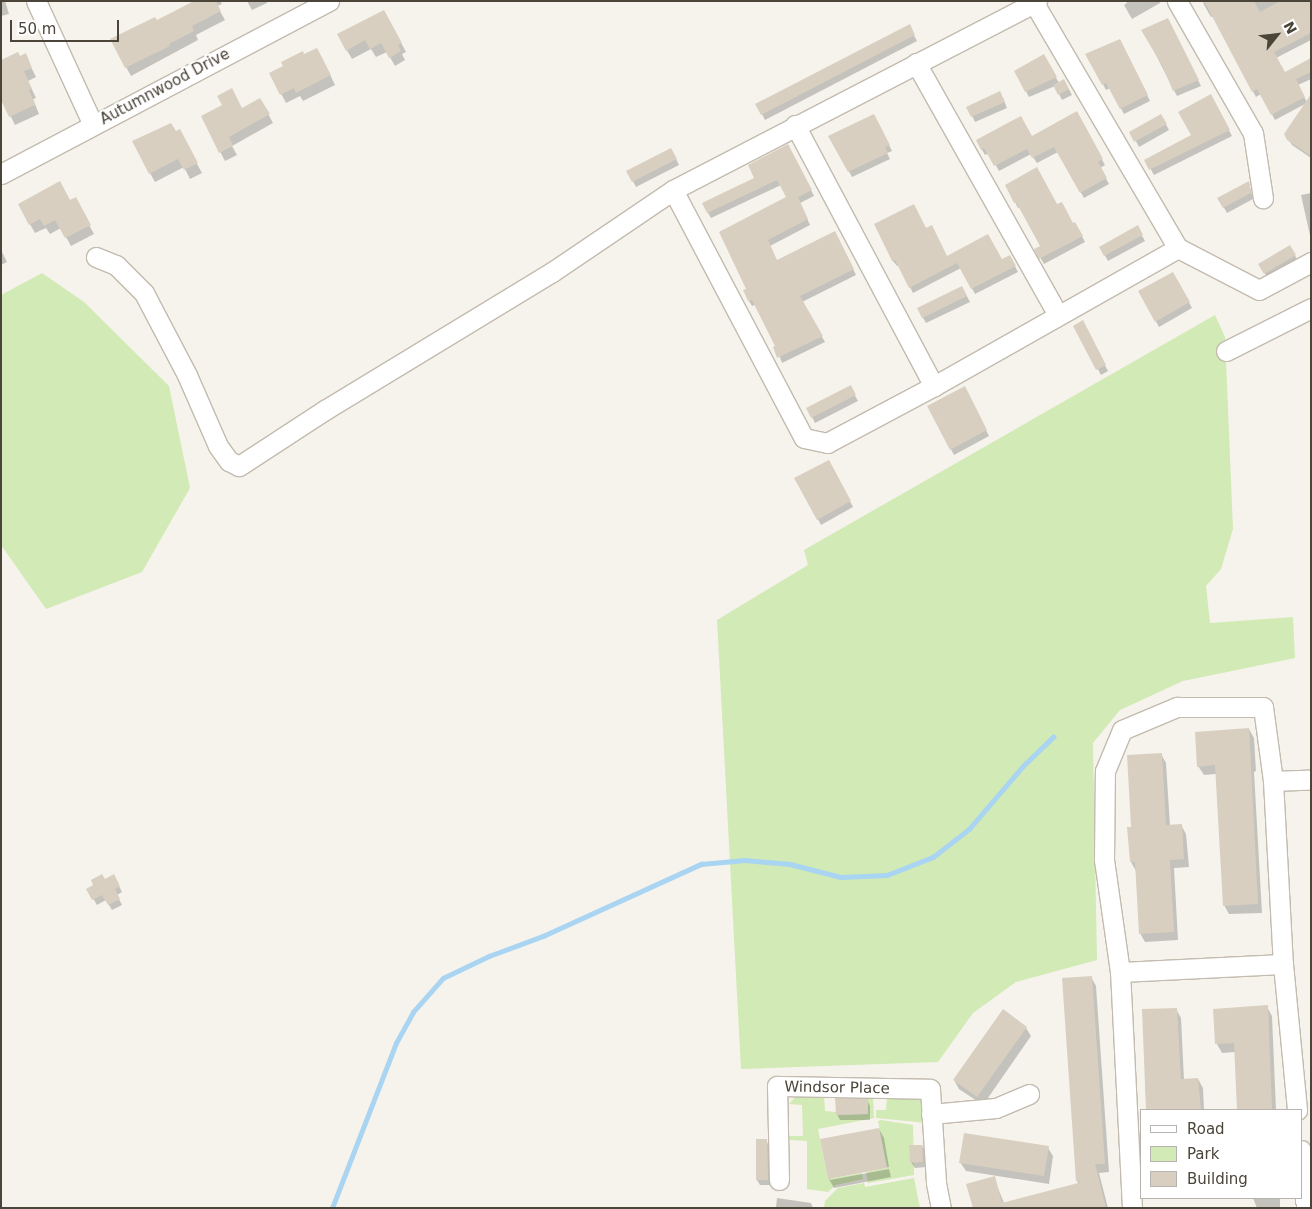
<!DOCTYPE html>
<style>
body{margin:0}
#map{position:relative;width:1312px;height:1209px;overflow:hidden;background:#f6f3ec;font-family:"DejaVu Sans",sans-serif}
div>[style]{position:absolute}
.green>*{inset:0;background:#d2eab5}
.shadow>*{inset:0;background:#0003}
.stream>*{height:4.5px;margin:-2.25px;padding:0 2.25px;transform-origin:2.25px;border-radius:2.25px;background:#a9d4f2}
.building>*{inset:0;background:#d8cfc1}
.roads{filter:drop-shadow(1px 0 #c2bbae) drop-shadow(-1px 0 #c2bbae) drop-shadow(0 1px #c2bbae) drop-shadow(0 -1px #c2bbae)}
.minor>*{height:19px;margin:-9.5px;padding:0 9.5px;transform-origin:9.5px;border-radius:9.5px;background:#fff}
span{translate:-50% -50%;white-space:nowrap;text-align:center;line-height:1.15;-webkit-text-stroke:4px #fff;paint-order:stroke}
.street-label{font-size:15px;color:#4b4439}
.frame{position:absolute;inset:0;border:2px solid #4b4439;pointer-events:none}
.legend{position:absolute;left:1140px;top:1109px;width:162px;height:90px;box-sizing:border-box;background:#fff;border:1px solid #b7b4b0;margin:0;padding:6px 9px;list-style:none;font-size:15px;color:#4b4439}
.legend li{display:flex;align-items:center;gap:10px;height:25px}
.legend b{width:25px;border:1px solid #b7b4b0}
.north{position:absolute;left:1252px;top:10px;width:50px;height:50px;-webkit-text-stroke:4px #fff;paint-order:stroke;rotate:61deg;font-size:14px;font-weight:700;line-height:20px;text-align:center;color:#4b4439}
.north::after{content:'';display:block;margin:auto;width:18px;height:22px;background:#4b4439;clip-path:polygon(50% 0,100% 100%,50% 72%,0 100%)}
.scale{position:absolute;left:10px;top:20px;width:109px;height:22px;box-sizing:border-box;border:2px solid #4b4439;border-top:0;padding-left:6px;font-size:15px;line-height:18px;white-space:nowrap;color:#4b4439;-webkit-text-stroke:4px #fff;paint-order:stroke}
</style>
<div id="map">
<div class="green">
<i style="clip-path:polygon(42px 273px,84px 302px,169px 386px,190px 488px,142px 572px,46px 609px,1px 545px,1px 295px)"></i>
<i style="clip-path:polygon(1215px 315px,1225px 337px,1233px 529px,1221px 569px,1206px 586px,1210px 623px,1293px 617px,1295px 658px,1183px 681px,1120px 710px,1093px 743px,1097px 960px,1016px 982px,973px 1013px,938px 1062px,741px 1069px,717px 620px,808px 565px,804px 550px)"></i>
<i style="clip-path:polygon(796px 1096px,824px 1096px,825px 1111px,836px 1112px,836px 1115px,867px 1114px,868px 1097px,873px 1097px,874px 1118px,818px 1129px,828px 1179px,862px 1173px,863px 1179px,836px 1185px,828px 1192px,807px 1189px,807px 1141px,789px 1140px,789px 1136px,803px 1136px,802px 1105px,789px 1104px)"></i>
<i style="clip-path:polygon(887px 1096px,926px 1098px,927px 1123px,876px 1118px,876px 1110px,886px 1110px)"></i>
<i style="clip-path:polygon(881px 1120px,913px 1125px,914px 1175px,868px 1183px,866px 1172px,887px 1168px,878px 1121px)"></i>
<i style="clip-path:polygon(914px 1178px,920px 1208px,824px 1208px,825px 1201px,838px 1188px,864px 1183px,865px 1187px)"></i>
</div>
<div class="shadow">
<i style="clip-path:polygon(1px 1px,5px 1px,9px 14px,1px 16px)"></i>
<i style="clip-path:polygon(196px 1px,220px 1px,222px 4px,217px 6px,225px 20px,196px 35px,198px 40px,131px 76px,111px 40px,157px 22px)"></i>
<i style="clip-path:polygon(247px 1px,267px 1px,267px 3px,252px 10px)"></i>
<i style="clip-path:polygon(1126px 1px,1159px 1px,1160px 3px,1132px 19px,1124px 5px,1127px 3px)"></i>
<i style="clip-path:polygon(1206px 1px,1311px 1px,1311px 40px,1276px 58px,1285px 73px,1311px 60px,1311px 79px,1298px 85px,1311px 110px,1311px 158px,1292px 145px,1285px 134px,1305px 104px,1275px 120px,1261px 94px,1256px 97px,1213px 16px,1211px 17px,1203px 3px)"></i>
<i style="clip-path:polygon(389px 20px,406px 52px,402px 54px,405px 60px,395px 66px,387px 52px,376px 57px,371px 49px,352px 59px,338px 35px)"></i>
<i style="clip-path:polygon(1171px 25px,1201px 86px,1177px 96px,1143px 30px)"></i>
<i style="clip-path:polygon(909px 26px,917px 41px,765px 120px,757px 104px)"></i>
<i style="clip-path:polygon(1123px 46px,1150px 101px,1124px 114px,1110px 88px,1106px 90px,1087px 54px)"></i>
<i style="clip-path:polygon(25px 55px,36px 77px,28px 81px,36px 98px,33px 99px,39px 114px,15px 125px,1px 97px,20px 57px)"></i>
<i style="clip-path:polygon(304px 56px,322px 58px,335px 85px,303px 101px,300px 96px,286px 103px,271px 74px)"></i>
<i style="clip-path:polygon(1044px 56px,1059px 83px,1064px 80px,1072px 95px,1062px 100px,1055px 86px,1029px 97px,1015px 71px)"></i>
<i style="clip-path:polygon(1210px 95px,1232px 136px,1154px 175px,1146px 161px,1193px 136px)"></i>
<i style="clip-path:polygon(1003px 98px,1007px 108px,975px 122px,968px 107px)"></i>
<i style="clip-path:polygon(260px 99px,273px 123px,232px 146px,237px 155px,225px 161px,202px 117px,242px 110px)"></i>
<i style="clip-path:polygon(1076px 113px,1105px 165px,1100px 168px,1109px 184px,1084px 198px,1058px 152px,1037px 163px,1031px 154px,999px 171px,989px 153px,985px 155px,977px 141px,1031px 137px)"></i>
<i style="clip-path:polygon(1161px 115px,1169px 130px,1139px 147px,1131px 132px)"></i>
<i style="clip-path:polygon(877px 121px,892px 151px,887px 153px,890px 159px,852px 177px,830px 136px)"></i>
<i style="clip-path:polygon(176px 133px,184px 140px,202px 173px,190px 179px,184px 167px,155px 182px,150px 173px)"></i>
<i style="clip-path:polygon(788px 146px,814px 196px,800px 203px,810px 225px,770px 246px,777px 262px,838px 238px,856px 275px,802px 302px,825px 342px,782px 363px,776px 347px,755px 305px,752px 306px,749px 301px,748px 289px,720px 232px,787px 198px,781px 185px,711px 218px,703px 204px,756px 179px)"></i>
<i style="clip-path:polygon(671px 149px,679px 165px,636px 187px,628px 171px)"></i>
<i style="clip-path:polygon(1036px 169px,1056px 206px,1073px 224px,1075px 223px,1085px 242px,1044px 264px,1036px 250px,1041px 247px,1020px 207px,1018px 208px,1015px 202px)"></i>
<i style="clip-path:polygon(1249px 183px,1253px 199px,1227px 213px,1219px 199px)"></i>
<i style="clip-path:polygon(1311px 193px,1311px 240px,1301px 195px)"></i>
<i style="clip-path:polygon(75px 199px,94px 234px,71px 246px,61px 228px,50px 234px,46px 228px,35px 233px,19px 205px,70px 202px)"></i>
<i style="clip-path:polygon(876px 225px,926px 229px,947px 258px,1002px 261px,1010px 257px,1018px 272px,975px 294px,961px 268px,913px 293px,899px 265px,897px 266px,893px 261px)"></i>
<i style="clip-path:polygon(1137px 227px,1145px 241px,1108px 261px,1100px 247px)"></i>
<i style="clip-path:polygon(1290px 247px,1298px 261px,1268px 279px,1260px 264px)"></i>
<i style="clip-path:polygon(1px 250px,7px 262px,1px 265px)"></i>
<i style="clip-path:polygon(1173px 273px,1192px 308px,1159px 327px,1140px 292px)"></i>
<i style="clip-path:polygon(962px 287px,970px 302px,926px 323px,918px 309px)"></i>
<i style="clip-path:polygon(1082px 322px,1108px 371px,1101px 375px,1074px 326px)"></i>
<i style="clip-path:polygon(850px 387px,858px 401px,815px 423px,808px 409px)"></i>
<i style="clip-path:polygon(964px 388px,989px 436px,954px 455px,928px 406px)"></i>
<i style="clip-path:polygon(829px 461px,853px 507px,821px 525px,796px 479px)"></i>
<i style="clip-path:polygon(1249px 729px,1254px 738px,1256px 771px,1254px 772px,1262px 913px,1229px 914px,1224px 905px,1216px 774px,1204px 775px,1198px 766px)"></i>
<i style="clip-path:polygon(1161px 754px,1166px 763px,1170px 826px,1181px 825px,1186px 834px,1189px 867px,1174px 868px,1178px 940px,1145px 942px,1140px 933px,1136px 871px,1131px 862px,1132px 828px)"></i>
<i style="clip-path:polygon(114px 876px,122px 892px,117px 895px,122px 905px,112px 910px,106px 900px,97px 905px,88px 890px)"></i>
<i style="clip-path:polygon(1091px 977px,1096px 986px,1109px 1172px,1099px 1173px,1108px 1208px,974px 1208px,994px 1178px,1004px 1203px,1079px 1184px,1077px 1181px)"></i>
<i style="clip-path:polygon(1267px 1007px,1272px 1016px,1276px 1110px,1239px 1110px,1235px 1052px,1222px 1053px,1217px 1044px)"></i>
<i style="clip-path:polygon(1176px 1009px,1181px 1018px,1184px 1080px,1198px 1079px,1203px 1088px,1204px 1110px,1147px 1110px,1145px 1082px)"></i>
<i style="clip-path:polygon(1026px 1028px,1031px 1036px,983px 1105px,959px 1089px,954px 1080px)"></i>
<i style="clip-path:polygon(867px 1100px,870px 1106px,870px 1120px,840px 1120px,837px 1114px)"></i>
<i style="clip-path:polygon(879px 1129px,884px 1138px,889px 1167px,830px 1178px,830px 1180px,889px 1169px,891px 1177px,834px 1188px,829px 1179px,822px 1140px)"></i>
<i style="clip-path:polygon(766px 1140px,769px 1146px,770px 1185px,760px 1185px,757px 1180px)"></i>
<i style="clip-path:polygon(922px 1146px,925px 1151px,926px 1167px,915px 1168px,911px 1162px)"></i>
<i style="clip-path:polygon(1048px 1148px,1053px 1156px,1049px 1184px,966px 1171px,960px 1162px)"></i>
<i style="clip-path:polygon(777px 1198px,811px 1203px,813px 1208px,776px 1208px)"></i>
<i style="clip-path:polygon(1253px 1198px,1280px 1198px,1280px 1208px,1257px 1208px)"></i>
</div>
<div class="stream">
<i style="left:332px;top:1208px;width:177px;rotate:-68.8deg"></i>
<i style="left:396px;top:1043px;width:35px;rotate:-61deg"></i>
<i style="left:413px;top:1012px;width:45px;rotate:-48.6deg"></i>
<i style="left:443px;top:978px;width:51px;rotate:-25.6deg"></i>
<i style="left:489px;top:956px;width:58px;rotate:-20.3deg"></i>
<i style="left:543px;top:936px;width:174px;rotate:-24.5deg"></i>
<i style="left:701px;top:864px;width:44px;rotate:-5.2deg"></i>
<i style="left:745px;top:860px;width:45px;rotate:5.1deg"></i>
<i style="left:790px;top:864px;width:53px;rotate:14.3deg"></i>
<i style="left:841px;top:877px;width:46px;rotate:-2.5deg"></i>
<i style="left:887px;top:875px;width:49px;rotate:-21.4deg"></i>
<i style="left:933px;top:857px;width:46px;rotate:-37.9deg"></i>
<i style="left:969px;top:829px;width:83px;rotate:-49.4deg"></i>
<i style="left:1023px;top:766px;width:42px;rotate:-44deg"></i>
</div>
<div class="building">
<i style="clip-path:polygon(194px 1px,216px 1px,221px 11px,192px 26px,194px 31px,169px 44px,170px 46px,125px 68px,110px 39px,155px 17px,157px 20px)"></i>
<i style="clip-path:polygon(1204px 1px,1254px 1px,1260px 12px,1280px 1px,1311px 1px,1311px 33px,1274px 52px,1285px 72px,1311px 58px,1311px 72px,1296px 79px,1305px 97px,1271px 115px,1257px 89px,1252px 92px)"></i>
<i style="clip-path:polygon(384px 10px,402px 43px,398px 45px,401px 51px,389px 58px,381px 43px,370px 49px,365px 40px,346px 51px,337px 34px)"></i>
<i style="clip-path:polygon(1168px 18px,1199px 80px,1173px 91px,1162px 65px,1141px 30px)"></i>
<i style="clip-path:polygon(910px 24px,915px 35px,761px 115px,755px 104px)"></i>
<i style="clip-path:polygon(1120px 39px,1148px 95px,1120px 109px,1106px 83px,1102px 85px,1085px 54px)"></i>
<i style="clip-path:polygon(317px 48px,331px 75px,296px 93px,294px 88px,280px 95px,269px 73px,283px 66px,281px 62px,303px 51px,304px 54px)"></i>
<i style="clip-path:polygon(18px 52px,20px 56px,26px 53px,32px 68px,24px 71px,32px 89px,29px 90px,35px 105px,9px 117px,1px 100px,1px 60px)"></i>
<i style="clip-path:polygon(1044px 54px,1057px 77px,1025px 92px,1014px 71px)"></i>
<i style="clip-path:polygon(1064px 79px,1069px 89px,1058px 95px,1053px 85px)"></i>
<i style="clip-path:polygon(232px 88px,242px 108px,260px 98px,270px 114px,229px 137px,233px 146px,219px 153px,201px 116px,222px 105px,217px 96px)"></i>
<i style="clip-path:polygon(1000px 91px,1005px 102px,971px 117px,966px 107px)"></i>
<i style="clip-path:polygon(1211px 94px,1230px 130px,1149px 170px,1144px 160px,1191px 135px,1178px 112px)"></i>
<i style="clip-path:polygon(1311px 94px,1311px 156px,1287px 140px,1284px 134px)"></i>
<i style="clip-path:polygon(1077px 111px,1103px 159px,1098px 162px,1107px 178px,1080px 193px,1054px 147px,1032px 158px,1027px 149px,994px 166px,984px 148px,981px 150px,976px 140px,1021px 116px,1032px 136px)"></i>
<i style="clip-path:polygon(874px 114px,890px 145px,885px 147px,888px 153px,848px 172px,828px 136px)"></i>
<i style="clip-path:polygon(1161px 114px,1167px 124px,1134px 142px,1129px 132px)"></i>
<i style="clip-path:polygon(171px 123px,176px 131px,180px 129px,198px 163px,184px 170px,178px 159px,149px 174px,132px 141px)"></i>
<i style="clip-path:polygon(788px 144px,812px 190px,798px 197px,808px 219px,768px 240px,777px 260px,835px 231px,854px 269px,800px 296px,823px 336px,777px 358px,773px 347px,775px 346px,752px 300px,748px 301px,743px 290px,746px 289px,719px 232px,786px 197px,777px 180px,707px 213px,702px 203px,754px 178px,748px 165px)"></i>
<i style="clip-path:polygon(671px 148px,677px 159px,632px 182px,626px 171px)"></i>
<i style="clip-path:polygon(1037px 167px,1057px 204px,1062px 202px,1073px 223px,1075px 222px,1083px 236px,1039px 259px,1034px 249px,1040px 246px,1016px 202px,1014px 203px,1005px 185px)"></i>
<i style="clip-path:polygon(60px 181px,70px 200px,76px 197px,91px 225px,65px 238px,55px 220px,44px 226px,40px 219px,29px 225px,18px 204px)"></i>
<i style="clip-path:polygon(1249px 181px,1251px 193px,1223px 208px,1217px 198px)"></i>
<i style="clip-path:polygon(914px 204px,926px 228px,932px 225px,947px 256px,988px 234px,1002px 259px,1010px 255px,1016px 266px,971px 289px,957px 263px,909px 288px,895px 260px,892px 261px,874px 224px)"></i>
<i style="clip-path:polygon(1138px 225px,1143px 235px,1104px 256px,1099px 247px)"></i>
<i style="clip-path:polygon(1290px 245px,1296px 255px,1264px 274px,1258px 264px)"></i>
<i style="clip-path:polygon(1173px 272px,1190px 302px,1155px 322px,1138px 291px)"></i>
<i style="clip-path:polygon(962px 286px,967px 296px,922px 318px,917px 308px)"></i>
<i style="clip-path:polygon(1083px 320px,1106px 365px,1096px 370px,1073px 326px)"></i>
<i style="clip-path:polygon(851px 385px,856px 395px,811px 418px,806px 408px)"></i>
<i style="clip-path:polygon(965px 386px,987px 430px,950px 450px,927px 406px)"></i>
<i style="clip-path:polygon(829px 460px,851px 501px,817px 520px,794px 478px)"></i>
<i style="clip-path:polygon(1249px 728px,1258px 904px,1223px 906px,1215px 765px,1197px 767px,1195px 732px)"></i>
<i style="clip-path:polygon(1162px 753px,1166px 825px,1182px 824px,1184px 859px,1170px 860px,1174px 932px,1139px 934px,1135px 862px,1130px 862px,1127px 827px,1131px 827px,1127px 755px)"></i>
<i style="clip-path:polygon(102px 874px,105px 879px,114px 874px,120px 886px,115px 889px,120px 899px,108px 905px,102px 895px,92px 900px,86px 889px,93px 885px,91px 880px)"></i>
<i style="clip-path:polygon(1092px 976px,1105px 1164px,1095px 1164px,1106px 1208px,973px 1208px,966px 1184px,995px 1176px,1002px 1203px,1082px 1182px,1076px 1181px,1062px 978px)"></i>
<i style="clip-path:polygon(1268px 1005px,1272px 1110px,1237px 1110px,1234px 1043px,1215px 1044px,1213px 1009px)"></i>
<i style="clip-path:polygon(1177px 1008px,1181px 1079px,1198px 1078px,1201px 1110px,1146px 1110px,1142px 1009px)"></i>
<i style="clip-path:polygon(1003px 1009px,1027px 1027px,977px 1097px,953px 1080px)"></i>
<i style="clip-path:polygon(835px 1098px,868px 1099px,868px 1114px,836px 1115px)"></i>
<i style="clip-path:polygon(879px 1128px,887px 1168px,828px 1179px,820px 1139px)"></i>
<i style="clip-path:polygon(964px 1133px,1049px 1146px,1044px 1176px,959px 1163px)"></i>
<i style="clip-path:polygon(756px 1139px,767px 1139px,768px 1180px,756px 1180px)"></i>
<i style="clip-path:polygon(909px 1145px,922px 1145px,923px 1162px,910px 1163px)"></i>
</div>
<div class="roads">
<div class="minor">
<i style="left:36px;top:1px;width:136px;rotate:65.3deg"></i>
<i style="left:1177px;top:1px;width:152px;rotate:60.1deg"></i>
<i style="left:1253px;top:133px;width:66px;rotate:81.3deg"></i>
<i style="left:1034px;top:3px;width:284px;rotate:59.6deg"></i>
<i style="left:1178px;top:248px;width:91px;rotate:27.4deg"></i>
<i style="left:1259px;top:290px;width:59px;rotate:-28.3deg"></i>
<i style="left:916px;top:63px;width:289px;rotate:60.6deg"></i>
<i style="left:795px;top:125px;width:296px;rotate:62deg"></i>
<i style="left:1px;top:174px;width:371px;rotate:-27.8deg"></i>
<i style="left:673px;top:190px;width:280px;rotate:62.2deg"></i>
<i style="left:804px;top:438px;width:24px;rotate:12deg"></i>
<i style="left:827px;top:443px;width:121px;rotate:-28deg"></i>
<i style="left:934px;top:386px;width:280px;rotate:-29.5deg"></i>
<i style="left:96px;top:257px;width:22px;rotate:22deg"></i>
<i style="left:116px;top:265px;width:40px;rotate:45deg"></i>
<i style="left:144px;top:293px;width:93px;rotate:62.3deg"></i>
<i style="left:187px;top:375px;width:77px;rotate:66.4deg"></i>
<i style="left:218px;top:446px;width:19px;rotate:54deg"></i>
<i style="left:229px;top:461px;width:11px;rotate:27deg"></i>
<i style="left:239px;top:466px;width:103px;rotate:-33.1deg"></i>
<i style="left:325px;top:410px;width:266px;rotate:-31.3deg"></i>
<i style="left:552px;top:272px;width:146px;rotate:-34.1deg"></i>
<i style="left:673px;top:190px;width:410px;rotate:-27.4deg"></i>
<i style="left:1226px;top:351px;width:95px;rotate:-26.8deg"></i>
<i style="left:1273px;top:781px;width:38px;rotate:-2deg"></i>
<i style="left:1120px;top:972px;width:163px;rotate:-2.8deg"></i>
<i style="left:931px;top:1114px;width:65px;rotate:-5.3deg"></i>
<i style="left:996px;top:1108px;width:36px;rotate:-23deg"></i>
<i style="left:1301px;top:1150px;width:58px;rotate:85.1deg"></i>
<i style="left:779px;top:1180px;width:94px;rotate:-91.2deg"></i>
<i style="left:777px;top:1086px;width:153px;rotate:1.1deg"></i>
<i style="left:930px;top:1089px;width:94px;rotate:86.3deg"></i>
<i style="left:936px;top:1183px;width:25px;rotate:79deg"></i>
<i style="left:1132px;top:1208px;width:236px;rotate:-92.9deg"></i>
<i style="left:1120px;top:972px;width:113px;rotate:-98.1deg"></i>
<i style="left:1104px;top:860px;width:89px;rotate:-89.4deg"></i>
<i style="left:1105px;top:771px;width:44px;rotate:-67.5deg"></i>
<i style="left:1122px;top:730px;width:60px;rotate:-22.7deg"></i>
<i style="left:1177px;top:707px;width:86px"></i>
<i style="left:1263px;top:707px;width:75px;rotate:82.3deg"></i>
<i style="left:1273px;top:781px;width:183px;rotate:86.9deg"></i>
<i style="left:1283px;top:964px;width:147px;rotate:84.5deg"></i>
</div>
</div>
<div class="street-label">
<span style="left:165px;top:87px;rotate:-28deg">Autumnwood Drive</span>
<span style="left:837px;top:1088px;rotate:1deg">Windsor Place</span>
</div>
<div class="frame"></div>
<ul class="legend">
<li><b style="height:6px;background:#fff"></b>Road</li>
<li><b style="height:14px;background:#d2eab5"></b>Park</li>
<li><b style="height:14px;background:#d8cfc1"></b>Building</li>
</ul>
<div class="north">N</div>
<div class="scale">50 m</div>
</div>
